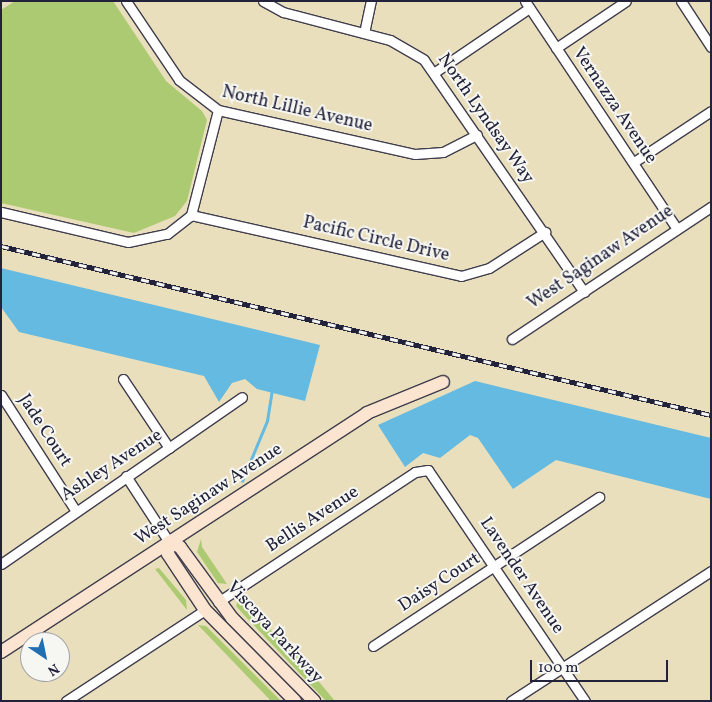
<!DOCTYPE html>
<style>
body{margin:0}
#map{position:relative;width:712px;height:702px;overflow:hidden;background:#eadfbc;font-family:Vollkorn,serif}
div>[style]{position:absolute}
.green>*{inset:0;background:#acca72}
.water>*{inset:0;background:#64bae0}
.stream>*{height:2.5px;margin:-1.25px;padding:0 1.25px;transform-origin:1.25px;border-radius:1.25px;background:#64bae0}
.roads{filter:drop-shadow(1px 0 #403e4e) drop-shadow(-1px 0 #403e4e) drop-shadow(0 1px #403e4e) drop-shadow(0 -1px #403e4e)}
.street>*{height:9px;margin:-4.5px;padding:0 4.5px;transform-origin:4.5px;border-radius:4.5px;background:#fff}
.secondary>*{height:12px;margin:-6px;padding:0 6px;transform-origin:6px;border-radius:6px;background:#fce5d0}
.rail>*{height:4.5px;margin-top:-2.25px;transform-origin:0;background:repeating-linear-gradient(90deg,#f6f6f2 0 8px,#22223b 0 16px);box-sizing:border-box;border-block:1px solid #22223b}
span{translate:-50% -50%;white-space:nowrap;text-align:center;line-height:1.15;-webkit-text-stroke:4px #f6f6f2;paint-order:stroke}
.street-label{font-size:18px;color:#22223b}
.frame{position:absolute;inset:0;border:2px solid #22223b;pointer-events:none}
.north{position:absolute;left:20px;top:632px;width:50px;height:50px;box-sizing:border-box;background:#f6f6f2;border:1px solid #a1a1a9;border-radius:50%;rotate:146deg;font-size:14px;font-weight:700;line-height:20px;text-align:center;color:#22223b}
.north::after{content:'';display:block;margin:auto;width:18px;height:22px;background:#1f6fb2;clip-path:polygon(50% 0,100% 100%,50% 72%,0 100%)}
.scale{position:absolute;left:530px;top:660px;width:138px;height:22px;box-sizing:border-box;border:2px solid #22223b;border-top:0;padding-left:6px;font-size:15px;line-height:18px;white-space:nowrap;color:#22223b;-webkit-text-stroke:4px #f6f6f2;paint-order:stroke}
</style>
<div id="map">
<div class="green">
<i style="clip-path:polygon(15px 1px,113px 1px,166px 81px,202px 111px,207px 120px,187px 201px,175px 216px,134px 233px,1px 203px,1px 10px)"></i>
<i style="clip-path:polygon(201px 539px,202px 547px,227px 584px,218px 583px,197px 552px)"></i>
<i style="clip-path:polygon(159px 568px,186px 600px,187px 610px,155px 569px)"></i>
<i style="clip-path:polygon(239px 598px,299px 658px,335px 701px,326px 701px,244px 615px,236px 606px)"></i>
<i style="clip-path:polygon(198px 625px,206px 626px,281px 701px,271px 701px)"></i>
</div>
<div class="water">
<i style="clip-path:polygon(1px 268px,320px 345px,305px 401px,257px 389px,245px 379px,232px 383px,219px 402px,204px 376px,19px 332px,1px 307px)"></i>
<i style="clip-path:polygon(475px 381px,711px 438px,711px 499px,556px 460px,513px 489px,478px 438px,470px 435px,440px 458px,423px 453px,405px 467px,378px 425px)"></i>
</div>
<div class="stream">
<i style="left:242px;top:481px;width:65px;rotate:-67.4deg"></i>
<i style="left:267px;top:421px;width:31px;rotate:-81deg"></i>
</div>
<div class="roads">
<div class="street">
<i style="left:126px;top:1px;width:95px;rotate:56.1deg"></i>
<i style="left:179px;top:80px;width:49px;rotate:37.6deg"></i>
<i style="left:218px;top:110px;width:202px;rotate:12.6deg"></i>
<i style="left:415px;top:154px;width:28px;rotate:-4deg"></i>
<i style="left:443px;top:152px;width:38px;rotate:-27deg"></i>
<i style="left:263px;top:1px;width:23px;rotate:29deg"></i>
<i style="left:283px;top:12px;width:111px;rotate:14.7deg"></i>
<i style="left:390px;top:40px;width:39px;rotate:30deg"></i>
<i style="left:424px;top:60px;width:282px;rotate:55.4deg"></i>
<i style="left:525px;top:1px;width:274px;rotate:56.3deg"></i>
<i style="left:681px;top:1px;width:55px;rotate:56.9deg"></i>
<i style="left:364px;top:33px;width:33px;rotate:-78deg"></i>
<i style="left:556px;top:48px;width:84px;rotate:-33.9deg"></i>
<i style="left:435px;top:72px;width:114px;rotate:-34.2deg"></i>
<i style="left:634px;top:162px;width:92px;rotate:-33.5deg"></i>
<i style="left:1px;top:212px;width:130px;rotate:13.3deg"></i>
<i style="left:128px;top:242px;width:40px;rotate:-12deg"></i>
<i style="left:167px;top:234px;width:31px;rotate:-38deg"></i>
<i style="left:191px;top:215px;width:108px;rotate:-75.6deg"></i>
<i style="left:191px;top:215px;width:277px;rotate:12.7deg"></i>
<i style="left:461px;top:276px;width:29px;rotate:-16deg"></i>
<i style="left:489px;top:268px;width:67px;rotate:-32.7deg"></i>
<i style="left:512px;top:339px;width:239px;rotate:-33.6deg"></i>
<i style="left:123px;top:379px;width:83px;rotate:56.3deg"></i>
<i style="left:1px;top:395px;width:137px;rotate:57.2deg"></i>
<i style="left:126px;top:476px;width:79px;rotate:56.9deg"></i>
<i style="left:1px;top:564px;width:293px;rotate:-34.7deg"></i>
<i style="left:218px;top:602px;width:236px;rotate:-33.4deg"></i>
<i style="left:415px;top:472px;width:13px;rotate:-9deg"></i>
<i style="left:428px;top:470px;width:279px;rotate:55.8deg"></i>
<i style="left:373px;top:646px;width:271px;rotate:-33.4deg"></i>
<i style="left:66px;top:701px;width:166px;rotate:-33.2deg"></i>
<i style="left:511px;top:701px;width:239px;rotate:-33deg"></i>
</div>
<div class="secondary">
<i style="left:169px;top:542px;width:12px;rotate:24deg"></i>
<i style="left:180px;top:547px;width:88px;rotate:53.8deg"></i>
<i style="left:232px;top:618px;width:117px;rotate:45.3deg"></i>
<i style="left:169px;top:542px;width:12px;rotate:95deg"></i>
<i style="left:168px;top:554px;width:67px;rotate:56.5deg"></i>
<i style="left:205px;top:610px;width:128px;rotate:45.3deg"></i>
<i style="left:1px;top:652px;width:437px;rotate:-33.1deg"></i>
<i style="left:367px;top:413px;width:82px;rotate:-22.2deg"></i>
</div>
</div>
<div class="rail">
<i style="left:1px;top:246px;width:730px;rotate:13.39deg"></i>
</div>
<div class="street-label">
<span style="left:614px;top:106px;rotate:56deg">Vernazza Avenue</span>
<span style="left:297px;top:110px;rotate:13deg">North Lillie Avenue</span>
<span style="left:485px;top:119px;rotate:55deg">North Lyndsay Way</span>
<span style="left:376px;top:240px;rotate:13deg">Pacific Circle Drive</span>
<span style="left:601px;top:258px;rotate:-34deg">West Saginaw Avenue</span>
<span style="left:44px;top:431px;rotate:57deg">Jade Court</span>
<span style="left:112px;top:466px;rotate:-33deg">Ashley Avenue</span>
<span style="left:209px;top:495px;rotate:-33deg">West Saginaw Avenue</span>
<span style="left:313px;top:520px;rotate:-33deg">Bellis Avenue</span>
<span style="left:521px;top:576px;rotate:56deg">Lavender Avenue</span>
<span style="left:440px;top:583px;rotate:-33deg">Daisy Court</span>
<span style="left:274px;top:633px;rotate:47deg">Viscaya Parkway</span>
</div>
<div class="frame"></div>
<div class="north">N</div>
<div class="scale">100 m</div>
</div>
